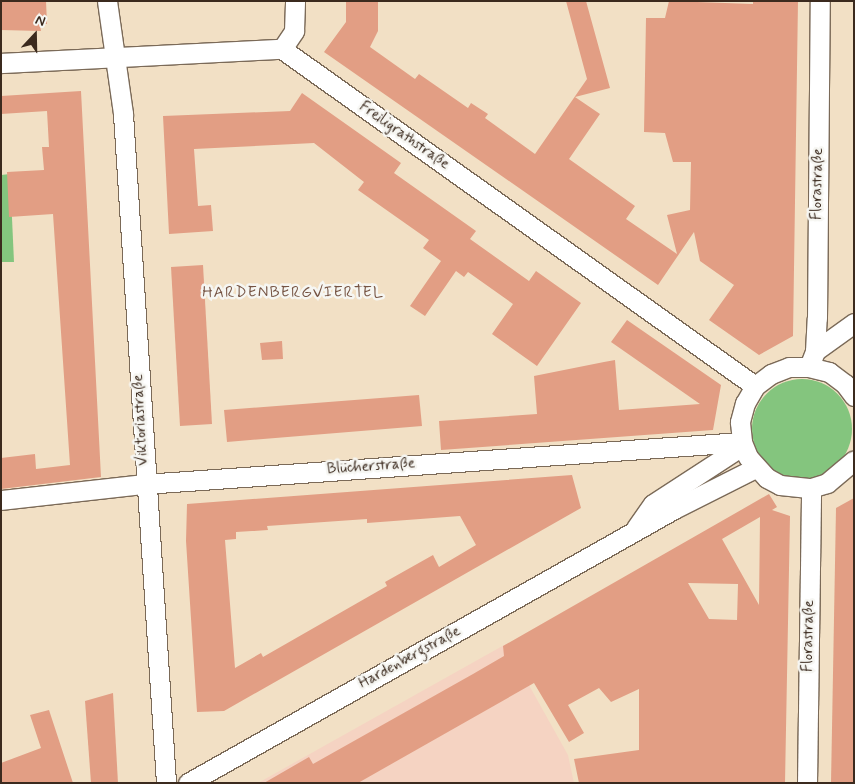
<!DOCTYPE html>
<meta charset="utf-8">
<style>
body{margin:0}
#map{position:relative;width:855px;height:784px;overflow:hidden;background:#f2e0c5;font-family:Mynerve,sans-serif}
div>[style]{position:absolute}
.built>*{inset:0;background:#f5d3c2}
.green>*{inset:0;background:#84c57e}
.round{border-radius:50%}
.building>*{inset:0;background:#e29e84}
.roads{filter:drop-shadow(1px 0 #7b6a58) drop-shadow(-1px 0 #7b6a58) drop-shadow(0 1px #7b6a58) drop-shadow(0 -1px #7b6a58)}
.street>*{height:19px;margin:-9.5px;padding:0 9.5px;transform-origin:9.5px;border-radius:9.5px;background:#fff}
span{translate:-50% -50%;white-space:nowrap;text-align:center;line-height:1.15;-webkit-text-stroke:5px #f6f6f2;paint-order:stroke}
.street-label{font-size:15px;color:#3b2a1e}
.neighbourhood-label{font-size:16px;color:#755342;letter-spacing:1px}
.frame{position:absolute;inset:0;border:2px solid #3b2a1e;pointer-events:none}
.north{position:absolute;left:10px;top:10px;width:50px;height:50px;-webkit-text-stroke:4px #f6f6f2;paint-order:stroke;rotate:21deg;font-size:14px;font-weight:700;line-height:20px;text-align:center;color:#3b2a1e}
.north::after{content:'';display:block;margin:auto;width:18px;height:22px;background:#3b2a1e;clip-path:polygon(50% 0,100% 100%,50% 72%,0 100%)}
</style>
<div id="map">
<div class="built">
<i style="clip-path:polygon(506px 644px,568px 755px,574px 783px,258px 783px)"></i>
</div>
<div class="green">
<i style="clip-path:polygon(10px 174px,14px 262px,1px 262px,1px 175px)"></i>
<i class="round" style="left:752px;top:379px;width:100px;height:100px"></i>
</div>
<div class="building">
<i style="clip-path:polygon(1px 1px,46px 1px,47px 24px,40px 24px,41px 31px,1px 30px)"></i>
<i style="clip-path:polygon(346px 1px,378px 1px,378px 31px,370px 47px,415px 79px,419px 74px,468px 108px,471px 103px,488px 114px,485px 118px,535px 154px,587px 79px,566px 1px,586px 1px,610px 88px,575px 97px,600px 114px,569px 159px,635px 206px,626px 219px,677px 254px,667px 215px,690px 210px,691px 162px,673px 162px,665px 133px,644px 132px,646px 18px,665px 18px,669px 1px,753px 4px,753px 1px,798px 1px,793px 336px,759px 355px,709px 320px,734px 285px,700px 261px,694px 232px,658px 285px,324px 52px,346px 22px)"></i>
<i style="clip-path:polygon(81px 91px,101px 477px,1px 489px,1px 458px,35px 454px,36px 469px,70px 465px,53px 214px,9px 217px,7px 172px,44px 170px,42px 147px,49px 147px,47px 111px,1px 114px,1px 96px)"></i>
<i style="clip-path:polygon(302px 93px,401px 163px,394px 173px,476px 231px,470px 239px,529px 281px,536px 271px,581px 303px,537px 366px,492px 334px,513px 304px,468px 272px,464px 277px,456px 271px,425px 316px,410px 306px,441px 261px,423px 248px,429px 240px,358px 190px,364px 182px,314px 143px,194px 149px,198px 206px,211px 205px,213px 231px,169px 234px,163px 116px,290px 111px)"></i>
<i style="clip-path:polygon(203px 265px,212px 424px,180px 426px,171px 267px)"></i>
<i style="clip-path:polygon(627px 320px,721px 385px,713px 430px,441px 450px,439px 421px,537px 414px,534px 376px,604px 362px,615px 360px,619px 410px,700px 404px,611px 342px)"></i>
<i style="clip-path:polygon(282px 341px,283px 359px,262px 360px,260px 343px)"></i>
<i style="clip-path:polygon(419px 395px,422px 426px,227px 442px,224px 410px)"></i>
<i style="clip-path:polygon(evenodd,572px 475px,581px 508px,224px 711px,197px 712px,186px 541px,187px 504px,572px 475px,460px 516px,476px 545px,439px 567px,433px 555px,385px 582px,387px 586px,263px 657px,261px 653px,235px 668px,225px 540px,236px 539px,236px 532px,268px 530px,267px 526px,367px 519px,367px 523px,460px 516px)"></i>
<i style="clip-path:polygon(evenodd,769px 494px,777px 507px,772px 510px,790px 516px,785px 783px,579px 783px,574px 759px,639px 750px,639px 689px,611px 702px,599px 688px,568px 705px,584px 733px,569px 742px,534px 683px,358px 783px,264px 783px,309px 757px,313px 764px,473px 674px,504px 656px,503px 646px,769px 494px,760px 517px,759px 605px,722px 539px,760px 517px,769px 494px,688px 583px,738px 584px,737px 620px,709px 619px,688px 583px)"></i>
<i style="clip-path:polygon(854px 498px,854px 783px,831px 783px,836px 508px)"></i>
<i style="clip-path:polygon(113px 693px,118px 783px,91px 783px,85px 701px)"></i>
<i style="clip-path:polygon(49px 710px,73px 783px,1px 783px,1px 763px,41px 748px,30px 715px)"></i>
</div>
<div class="roads">
<div class="street">
<i style="left:107px;top:1px;width:114px;rotate:81.9deg"></i>
<i style="left:123px;top:114px;width:670px;rotate:86.32deg"></i>
<i style="left:282px;top:49px;width:22px;rotate:-56deg"></i>
<i style="left:294px;top:31px;width:30px;rotate:-88deg"></i>
<i style="left:1px;top:63px;width:281px;rotate:-2.9deg"></i>
<i style="left:282px;top:49px;width:581px;rotate:35.47deg"></i>
<i style="left:815px;top:351px;width:48px;rotate:-35.7deg"></i>
<i style="left:809px;top:367px;width:17px;rotate:-69deg"></i>
<i style="left:815px;top:351px;width:33px;rotate:-87deg"></i>
<i style="left:817px;top:318px;width:317px;rotate:-89.5deg"></i>
<i style="left:854px;top:396px;width:15px;rotate:-127deg"></i>
<i style="left:845px;top:384px;width:20px;rotate:-143deg"></i>
<i style="left:829px;top:372px;width:21px;rotate:-166deg"></i>
<i style="left:809px;top:367px;width:20px;rotate:180deg"></i>
<i style="left:789px;top:367px;width:19px;rotate:159deg"></i>
<i style="left:771px;top:374px;width:20px;rotate:143deg"></i>
<i style="left:755px;top:386px;width:20px;rotate:120deg"></i>
<i style="left:745px;top:403px;width:20px;rotate:105deg"></i>
<i style="left:740px;top:422px;width:20px;rotate:84deg"></i>
<i style="left:742px;top:442px;width:16px;rotate:68deg"></i>
<i style="left:748px;top:457px;width:28px;rotate:48deg"></i>
<i style="left:767px;top:478px;width:15px;rotate:28deg"></i>
<i style="left:780px;top:485px;width:31px;rotate:6deg"></i>
<i style="left:811px;top:488px;width:17px;rotate:-17deg"></i>
<i style="left:827px;top:483px;width:35px;rotate:-40deg"></i>
<i style="left:1px;top:500px;width:144px;rotate:-6.4deg"></i>
<i style="left:144px;top:484px;width:599px;rotate:-4.02deg"></i>
<i style="left:636px;top:528px;width:29px;rotate:-55deg"></i>
<i style="left:653px;top:504px;width:106px;rotate:-33.1deg"></i>
<i style="left:188px;top:783px;width:558px;rotate:-29.41deg"></i>
<i style="left:674px;top:509px;width:91px;rotate:-26.8deg"></i>
<i style="left:807px;top:783px;width:295px;rotate:-89.2deg"></i>
</div>
</div>
<div class="street-label">
<span style="left:404px;top:136px;rotate:35deg">Freiligrathstraße</span>
<span style="left:818px;top:184px;rotate:-89deg">Florastraße</span>
<span style="left:141px;top:420px;rotate:-93deg">Viktoriastraße</span>
<span style="left:371px;top:467px;rotate:-4deg">Blücherstraße</span>
<span style="left:809px;top:636px;rotate:-89deg">Florastraße</span>
<span style="left:410px;top:658px;rotate:-29deg">Hardenbergstraße</span>
</div>
<div class="neighbourhood-label">
<span style="left:293px;top:293px">HARDENBERGVIERTEL</span>
</div>
<div class="frame"></div>
<div class="north">N</div>
</div>
